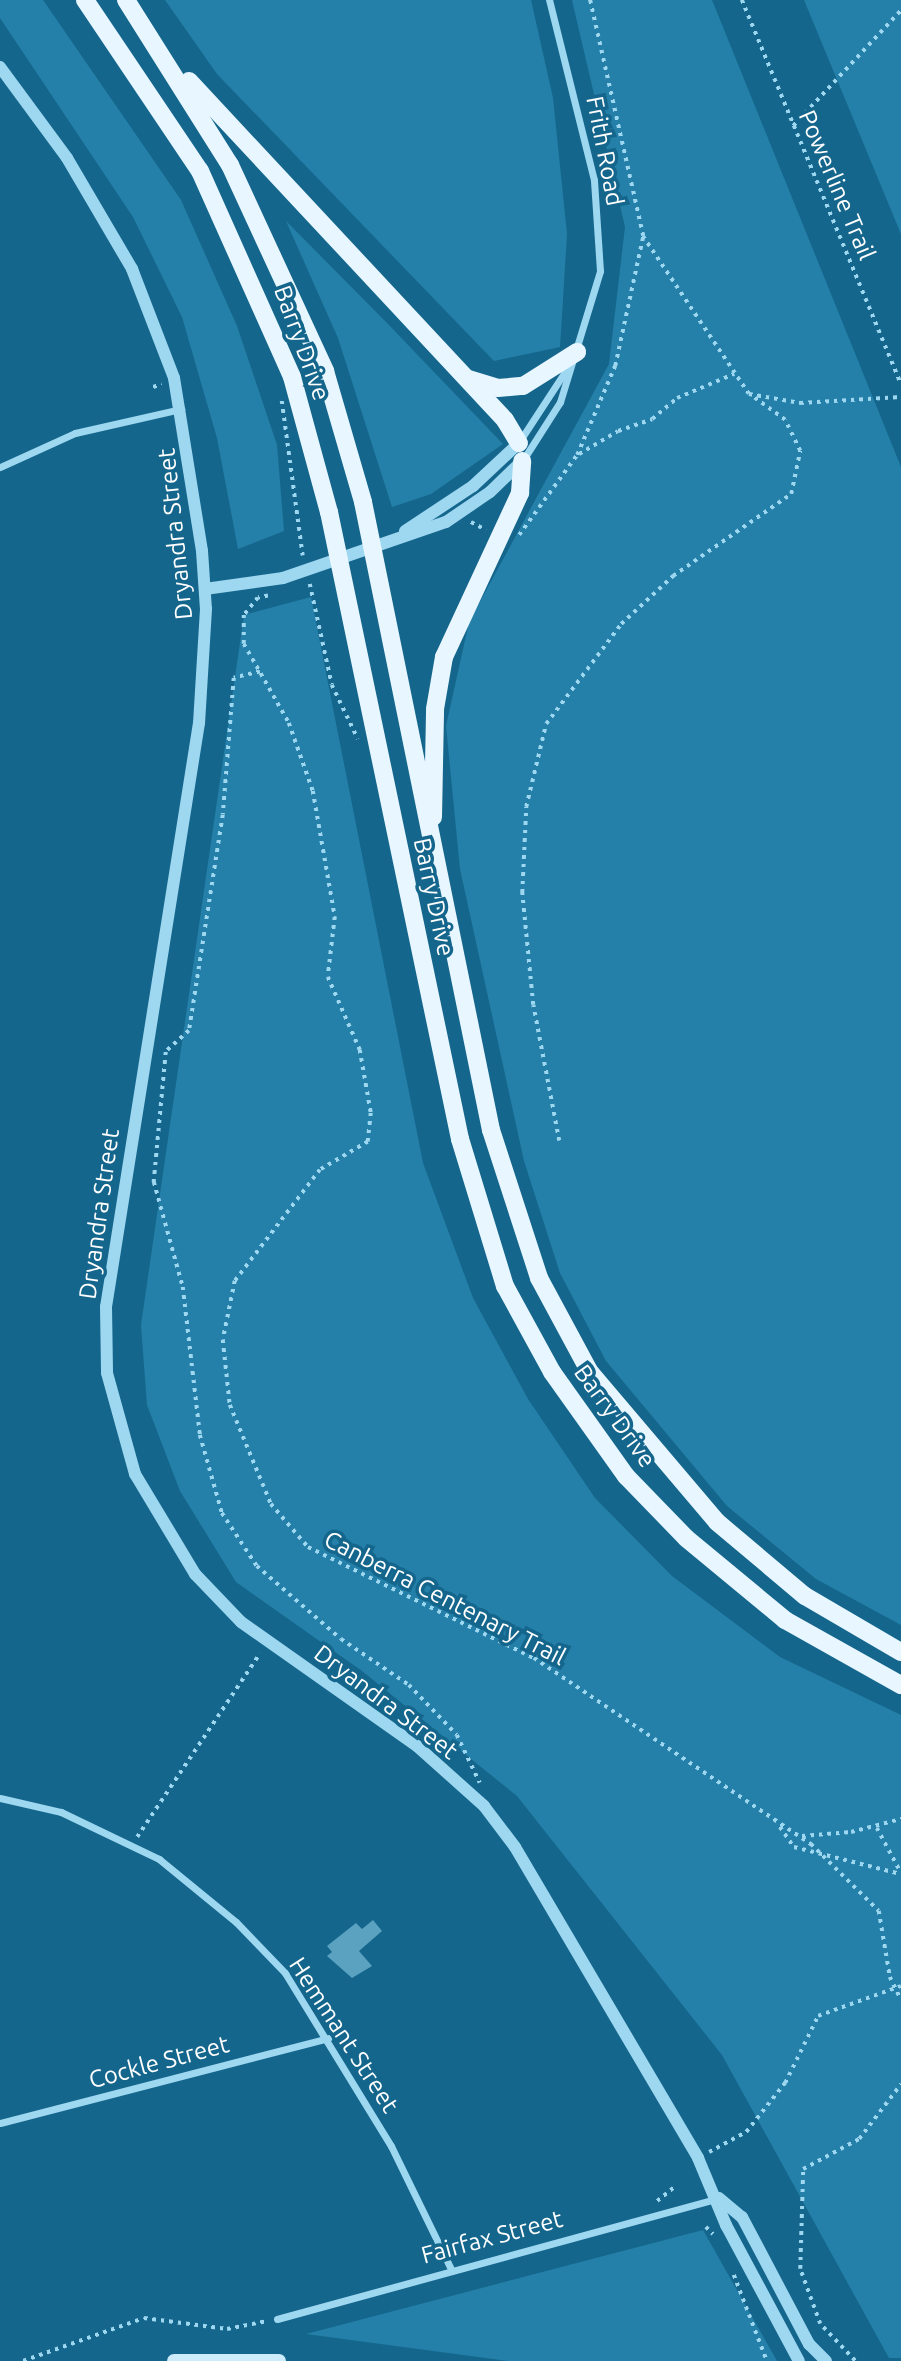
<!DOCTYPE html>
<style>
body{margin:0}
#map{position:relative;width:901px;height:2361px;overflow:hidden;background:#15668c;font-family:Ubuntu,sans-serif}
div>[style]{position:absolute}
.green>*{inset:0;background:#2480a9}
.building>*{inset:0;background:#5ba2c1}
.path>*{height:3.5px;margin-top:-1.75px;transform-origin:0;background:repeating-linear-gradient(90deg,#9ed7f0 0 3.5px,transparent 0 8.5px)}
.minor>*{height:7px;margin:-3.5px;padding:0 3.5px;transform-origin:3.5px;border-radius:3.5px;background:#9ed7f0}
.tertiary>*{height:12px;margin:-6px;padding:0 6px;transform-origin:6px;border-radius:6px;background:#9ed7f0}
.secondary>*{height:14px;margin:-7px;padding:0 7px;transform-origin:7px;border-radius:7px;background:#ccecfb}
.primary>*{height:18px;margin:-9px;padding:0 9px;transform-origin:9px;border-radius:9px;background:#e7f6ff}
span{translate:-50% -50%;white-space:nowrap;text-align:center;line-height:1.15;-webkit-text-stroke:7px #15668c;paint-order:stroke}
.street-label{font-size:24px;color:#fff}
</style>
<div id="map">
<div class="green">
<i style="clip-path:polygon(0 0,43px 0,181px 200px,237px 326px,277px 445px,284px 531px,238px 549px,217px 438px,182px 317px,133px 217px,0 18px)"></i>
<i style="clip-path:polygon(165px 0,531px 0,553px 98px,567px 234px,560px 347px,494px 361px,217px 74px)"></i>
<i style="clip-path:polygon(572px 0,712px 0,901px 467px,901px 1625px,816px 1579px,727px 1506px,606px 1361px,560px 1273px,524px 1161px,460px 869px,446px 726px,469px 622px,609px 364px,625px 227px)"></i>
<i style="clip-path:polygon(804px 0,901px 0,901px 234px)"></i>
<i style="clip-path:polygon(286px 221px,387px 323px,503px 444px,431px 494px,392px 507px,338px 338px)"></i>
<i style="clip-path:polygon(311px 597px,423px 1163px,473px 1298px,528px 1399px,595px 1498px,672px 1576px,780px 1657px,901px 1715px,901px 2358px,889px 2358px,722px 2055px,517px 1796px,362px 1671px,236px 1582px,180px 1491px,147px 1405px,141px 1325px,244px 615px)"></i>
<i style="clip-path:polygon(703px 2230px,777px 2361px,508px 2361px,306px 2334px)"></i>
</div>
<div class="building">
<i style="clip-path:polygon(373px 1920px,382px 1931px,359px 1951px,372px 1966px,352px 1978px,327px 1956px,332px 1952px,327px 1946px,356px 1923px,362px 1929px)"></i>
</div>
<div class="path">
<i style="left:742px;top:0;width:415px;rotate:67.5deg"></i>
<i style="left:793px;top:126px;width:158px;rotate:-47deg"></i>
<i style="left:643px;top:236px;width:190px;rotate:56.1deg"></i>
<i style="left:749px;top:394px;width:52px;rotate:10deg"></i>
<i style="left:800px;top:403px;width:101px;rotate:-3.4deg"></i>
<i style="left:153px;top:387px;width:9px;rotate:-18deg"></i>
<i style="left:282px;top:401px;width:156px;rotate:82.3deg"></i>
<i style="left:579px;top:454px;width:45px;rotate:-30.5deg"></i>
<i style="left:618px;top:431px;width:36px;rotate:-19deg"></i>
<i style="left:652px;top:419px;width:33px;rotate:-40deg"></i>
<i style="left:677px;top:398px;width:62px;rotate:-22.8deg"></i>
<i style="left:471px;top:522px;width:17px;rotate:28deg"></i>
<i style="left:519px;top:535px;width:99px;rotate:-54.1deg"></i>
<i style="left:577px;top:455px;width:97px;rotate:-66.9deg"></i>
<i style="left:615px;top:366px;width:133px;rotate:-77.8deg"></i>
<i style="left:643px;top:236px;width:242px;rotate:-102.7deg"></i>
<i style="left:310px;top:584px;width:103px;rotate:77.7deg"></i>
<i style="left:332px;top:685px;width:60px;rotate:64.3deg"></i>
<i style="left:268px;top:596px;width:10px;rotate:169deg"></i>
<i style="left:258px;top:598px;width:22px;rotate:129deg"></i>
<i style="left:244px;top:615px;width:29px;rotate:90deg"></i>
<i style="left:244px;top:644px;width:91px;rotate:60.3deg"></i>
<i style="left:289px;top:723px;width:72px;rotate:70.6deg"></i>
<i style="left:313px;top:791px;width:128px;rotate:80.1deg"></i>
<i style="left:335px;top:917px;width:60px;rotate:96.7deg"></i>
<i style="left:328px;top:977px;width:80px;rotate:66.3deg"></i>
<i style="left:360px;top:1050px;width:64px;rotate:80.1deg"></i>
<i style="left:371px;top:1113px;width:29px;rotate:96deg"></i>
<i style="left:368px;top:1142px;width:56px;rotate:149.7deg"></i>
<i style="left:320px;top:1170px;width:140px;rotate:127.4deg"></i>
<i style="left:235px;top:1281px;width:60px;rotate:101.5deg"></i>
<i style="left:223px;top:1340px;width:65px;rotate:83.9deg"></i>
<i style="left:230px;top:1405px;width:107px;rotate:67.5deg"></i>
<i style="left:271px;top:1504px;width:57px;rotate:49.3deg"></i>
<i style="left:308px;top:1547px;width:252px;rotate:26.2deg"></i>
<i style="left:534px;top:1658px;width:334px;rotate:33.9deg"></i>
<i style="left:811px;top:1844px;width:95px;rotate:44.6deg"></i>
<i style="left:879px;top:1911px;width:67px;rotate:80.5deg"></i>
<i style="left:890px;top:1977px;width:25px;rotate:64deg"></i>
<i style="left:260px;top:672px;width:27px;rotate:167deg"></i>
<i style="left:234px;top:678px;width:137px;rotate:94.6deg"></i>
<i style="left:223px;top:815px;width:219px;rotate:98.9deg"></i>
<i style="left:189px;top:1031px;width:31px;rotate:138deg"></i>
<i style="left:166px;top:1052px;width:131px;rotate:95.3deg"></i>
<i style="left:154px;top:1182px;width:109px;rotate:74.6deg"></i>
<i style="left:183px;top:1287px;width:149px;rotate:83.4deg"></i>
<i style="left:200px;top:1435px;width:81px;rotate:74.2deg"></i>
<i style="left:222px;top:1513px;width:64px;rotate:56.6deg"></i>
<i style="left:257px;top:1566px;width:111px;rotate:41deg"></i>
<i style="left:341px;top:1639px;width:82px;rotate:34.1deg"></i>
<i style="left:409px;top:1685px;width:69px;rotate:46.2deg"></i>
<i style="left:457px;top:1735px;width:53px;rotate:64.4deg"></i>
<i style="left:559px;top:1141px;width:138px;rotate:-100.8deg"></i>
<i style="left:533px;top:1005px;width:113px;rotate:-95.6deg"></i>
<i style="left:522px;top:893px;width:86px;rotate:-87.3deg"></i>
<i style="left:526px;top:807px;width:85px;rotate:-76.5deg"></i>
<i style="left:546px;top:724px;width:125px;rotate:-53.1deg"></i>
<i style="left:621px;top:624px;width:71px;rotate:-42.7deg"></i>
<i style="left:673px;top:576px;width:144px;rotate:-34.8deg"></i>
<i style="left:791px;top:494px;width:44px;rotate:-78.2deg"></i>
<i style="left:800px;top:451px;width:34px;rotate:-116deg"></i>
<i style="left:785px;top:420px;width:44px;rotate:-144.2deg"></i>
<i style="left:780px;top:1827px;width:24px;rotate:55deg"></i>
<i style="left:794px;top:1847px;width:110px;rotate:14.2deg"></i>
<i style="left:877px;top:1828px;width:47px;rotate:61.8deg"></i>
<i style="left:802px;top:1836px;width:49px;rotate:-4.7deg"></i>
<i style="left:851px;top:1832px;width:52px;rotate:-14.6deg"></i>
<i style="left:137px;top:1837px;width:221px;rotate:-56.2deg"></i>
<i style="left:709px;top:2152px;width:42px;rotate:-28.4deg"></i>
<i style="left:746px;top:2132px;width:63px;rotate:-51.5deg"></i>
<i style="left:785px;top:2083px;width:75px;rotate:-63.8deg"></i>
<i style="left:818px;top:2016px;width:88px;rotate:-19.9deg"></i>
<i style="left:657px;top:2201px;width:22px;rotate:-39deg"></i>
<i style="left:706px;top:2227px;width:10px;rotate:45deg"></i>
<i style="left:734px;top:2275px;width:92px;rotate:69deg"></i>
<i style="left:23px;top:2361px;width:128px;rotate:-19.6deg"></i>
<i style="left:144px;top:2318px;width:84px;rotate:7.5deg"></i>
<i style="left:227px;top:2329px;width:41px;rotate:-11.3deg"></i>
<i style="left:855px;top:2361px;width:51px;rotate:-133.4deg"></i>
<i style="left:820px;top:2324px;width:59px;rotate:-110deg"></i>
<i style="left:800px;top:2269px;width:100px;rotate:-88.3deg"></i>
<i style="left:803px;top:2169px;width:64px;rotate:-28.2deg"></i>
<i style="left:859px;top:2139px;width:69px;rotate:-52.6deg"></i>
</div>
<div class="minor">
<i style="left:519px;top:442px;width:93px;rotate:-56.8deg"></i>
<i style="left:523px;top:460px;width:69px;rotate:-57.5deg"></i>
<i style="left:560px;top:402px;width:137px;rotate:-73deg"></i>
<i style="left:600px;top:271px;width:91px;rotate:-93.8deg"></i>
<i style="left:594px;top:180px;width:186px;rotate:-104deg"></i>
<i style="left:0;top:467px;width:82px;rotate:-24.4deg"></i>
<i style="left:75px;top:433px;width:109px;rotate:-12.8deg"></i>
<i style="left:0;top:1798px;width:63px;rotate:12.9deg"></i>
<i style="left:61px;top:1812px;width:109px;rotate:25.6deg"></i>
<i style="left:159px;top:1859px;width:99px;rotate:39.3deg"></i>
<i style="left:236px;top:1922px;width:71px;rotate:46.1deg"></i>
<i style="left:285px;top:1973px;width:203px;rotate:58.5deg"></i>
<i style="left:391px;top:2146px;width:139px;rotate:64deg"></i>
<i style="left:0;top:2123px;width:339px;rotate:-14.5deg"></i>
<i style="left:277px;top:2319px;width:457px;rotate:-15.3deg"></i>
</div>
<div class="tertiary">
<i style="left:0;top:67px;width:113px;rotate:53.6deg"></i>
<i style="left:67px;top:158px;width:129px;rotate:59.6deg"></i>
<i style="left:132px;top:269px;width:117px;rotate:68.9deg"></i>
<i style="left:174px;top:378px;width:175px;rotate:80.8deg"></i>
<i style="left:202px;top:551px;width:58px;rotate:86.1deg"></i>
<i style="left:206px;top:609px;width:114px;rotate:93.5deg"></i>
<i style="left:199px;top:723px;width:591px;rotate:99.05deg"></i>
<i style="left:106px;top:1307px;width:66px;rotate:89.1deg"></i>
<i style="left:107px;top:1373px;width:105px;rotate:74.5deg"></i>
<i style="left:135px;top:1474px;width:117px;rotate:59deg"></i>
<i style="left:195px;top:1574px;width:66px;rotate:46.2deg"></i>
<i style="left:241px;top:1622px;width:215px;rotate:35.2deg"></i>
<i style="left:417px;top:1746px;width:90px;rotate:41.8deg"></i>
<i style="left:484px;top:1806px;width:51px;rotate:52.9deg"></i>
<i style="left:515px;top:1847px;width:361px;rotate:59.5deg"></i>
<i style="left:698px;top:2158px;width:73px;rotate:67.3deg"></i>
<i style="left:726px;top:2225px;width:154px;rotate:61.8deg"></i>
<i style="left:405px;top:531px;width:82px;rotate:-33.5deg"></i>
<i style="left:473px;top:486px;width:63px;rotate:-43.1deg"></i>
<i style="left:205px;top:589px;width:79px;rotate:-8deg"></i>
<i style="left:283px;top:578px;width:172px;rotate:-19deg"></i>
<i style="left:446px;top:522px;width:53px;rotate:-34.3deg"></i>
<i style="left:490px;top:492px;width:45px;rotate:-44.1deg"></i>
<i style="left:719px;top:2198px;width:30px;rotate:40deg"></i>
<i style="left:742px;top:2217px;width:144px;rotate:62.2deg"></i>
<i style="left:809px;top:2344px;width:24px;rotate:45deg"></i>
</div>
<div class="secondary">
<i style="left:174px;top:2361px;width:105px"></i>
</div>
<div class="primary">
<i style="left:85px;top:0;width:206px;rotate:56.1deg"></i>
<i style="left:200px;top:171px;width:226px;rotate:65.9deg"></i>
<i style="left:292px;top:377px;width:140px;rotate:74.7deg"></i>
<i style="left:329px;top:512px;width:641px;rotate:78.2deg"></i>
<i style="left:460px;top:1139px;width:154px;rotate:73deg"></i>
<i style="left:505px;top:1286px;width:98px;rotate:61.3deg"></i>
<i style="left:552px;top:1372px;width:128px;rotate:54.6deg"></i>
<i style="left:626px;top:1476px;width:86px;rotate:45.9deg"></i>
<i style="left:686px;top:1538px;width:129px;rotate:39.6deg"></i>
<i style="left:785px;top:1620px;width:133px;rotate:29.3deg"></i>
<i style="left:126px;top:0;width:195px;rotate:57.8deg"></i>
<i style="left:230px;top:165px;width:227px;rotate:65.2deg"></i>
<i style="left:325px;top:371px;width:136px;rotate:73.8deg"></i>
<i style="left:363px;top:502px;width:641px;rotate:78.48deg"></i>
<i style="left:491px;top:1130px;width:156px;rotate:72deg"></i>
<i style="left:539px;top:1278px;width:106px;rotate:61.7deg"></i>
<i style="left:589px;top:1371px;width:198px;rotate:49.7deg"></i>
<i style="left:717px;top:1522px;width:115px;rotate:40.1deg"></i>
<i style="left:805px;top:1596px;width:111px;rotate:30.3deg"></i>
<i style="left:189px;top:81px;width:463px;rotate:47deg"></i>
<i style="left:505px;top:420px;width:27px;rotate:59deg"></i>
<i style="left:469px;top:379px;width:30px;rotate:17deg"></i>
<i style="left:498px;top:388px;width:25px;rotate:-5deg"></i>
<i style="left:523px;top:386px;width:64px;rotate:-32.2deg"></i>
<i style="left:433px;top:817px;width:108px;rotate:-88.9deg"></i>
<i style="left:435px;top:709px;width:53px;rotate:-80.2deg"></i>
<i style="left:444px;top:657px;width:181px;rotate:-65.1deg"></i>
<i style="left:520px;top:493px;width:32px;rotate:-86deg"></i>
</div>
<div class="street-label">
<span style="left:605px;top:151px;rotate:79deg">Frith Road</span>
<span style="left:837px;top:185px;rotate:67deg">Powerline Trail</span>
<span style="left:302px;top:343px;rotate:70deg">Barry Drive</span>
<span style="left:175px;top:534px;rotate:-96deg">Dryandra Street</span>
<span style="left:434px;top:897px;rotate:78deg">Barry Drive</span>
<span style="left:99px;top:1214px;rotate:-82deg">Dryandra Street</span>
<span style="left:615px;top:1416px;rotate:54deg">Barry Drive</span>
<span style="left:445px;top:1598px;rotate:27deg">Canberra Centenary Trail</span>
<span style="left:386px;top:1702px;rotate:37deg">Dryandra Street</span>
<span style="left:344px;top:2035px;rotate:57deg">Hemmant Street</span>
<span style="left:159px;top:2062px;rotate:-15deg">Cockle Street</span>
<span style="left:492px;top:2237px;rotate:-15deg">Fairfax Street</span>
</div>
</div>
